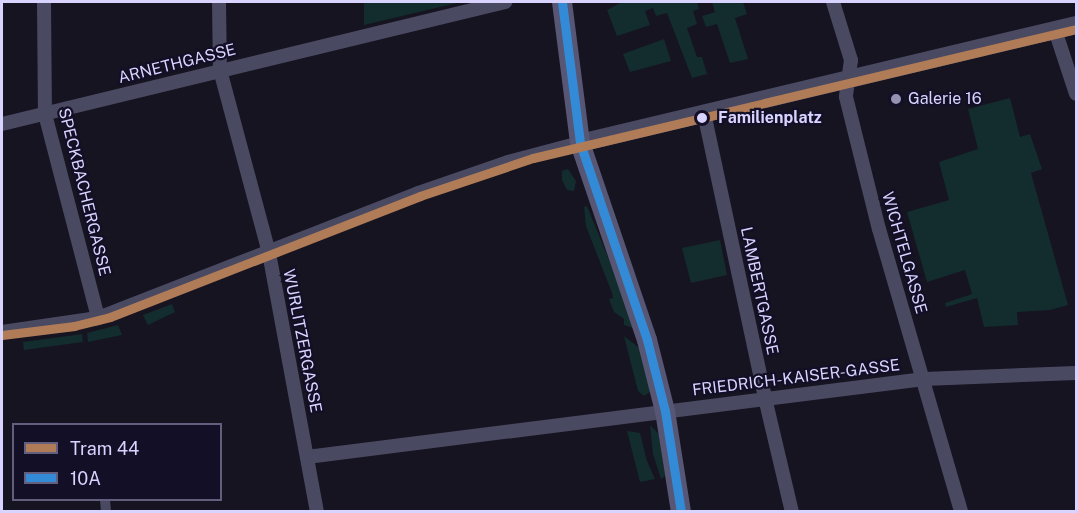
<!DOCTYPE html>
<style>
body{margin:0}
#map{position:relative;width:1078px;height:513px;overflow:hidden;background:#161421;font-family:"Public Sans",sans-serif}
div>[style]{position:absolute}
.green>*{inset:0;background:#132c2d}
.pedestrian>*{height:10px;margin:-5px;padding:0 5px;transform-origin:5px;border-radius:5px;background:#4a4962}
.minor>*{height:14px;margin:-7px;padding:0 7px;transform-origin:7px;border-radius:7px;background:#4a4962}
.tertiary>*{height:18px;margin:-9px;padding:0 9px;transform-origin:9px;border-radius:9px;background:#4a4962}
.secondary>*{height:20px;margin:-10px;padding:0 10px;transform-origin:10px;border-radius:10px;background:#575674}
.bus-1>*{height:9px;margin:-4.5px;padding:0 4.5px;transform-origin:4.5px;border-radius:4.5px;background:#338bd7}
.tram-1>*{height:9px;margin:-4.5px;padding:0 4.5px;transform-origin:4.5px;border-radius:4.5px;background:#b07c57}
.dots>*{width:16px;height:16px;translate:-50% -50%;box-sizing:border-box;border:3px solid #130f26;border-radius:50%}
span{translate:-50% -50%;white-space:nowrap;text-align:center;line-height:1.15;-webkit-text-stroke:4.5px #130f26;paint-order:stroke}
.street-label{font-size:16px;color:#d9d4ff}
.poi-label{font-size:16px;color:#d9d4ff}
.left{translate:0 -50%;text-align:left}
.stop-label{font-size:16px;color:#d9d4ff;font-weight:700}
.frame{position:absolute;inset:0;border:3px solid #d9d4ff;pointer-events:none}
.legend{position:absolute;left:12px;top:423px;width:210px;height:78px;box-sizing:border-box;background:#130f26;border:2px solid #625e7d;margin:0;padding:8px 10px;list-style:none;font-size:18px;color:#d9d4ff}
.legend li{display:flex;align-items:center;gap:12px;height:30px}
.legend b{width:30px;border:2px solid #625e7d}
</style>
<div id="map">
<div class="green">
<i style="clip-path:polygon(364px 2px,461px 2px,364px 25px)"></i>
<i style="clip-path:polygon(622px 2px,697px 2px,699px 9px,693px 11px,697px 24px,687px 28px,697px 57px,702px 57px,707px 74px,692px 78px,667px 13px,656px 16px,653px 8px,645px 11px,650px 25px,617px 36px,607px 10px)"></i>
<i style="clip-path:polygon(712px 2px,743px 2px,747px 14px,735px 18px,748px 59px,730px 63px,717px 24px,706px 27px,702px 16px,715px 12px)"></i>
<i style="clip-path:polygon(664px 39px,671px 61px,630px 72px,623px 54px)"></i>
<i style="clip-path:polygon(1010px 98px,1020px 137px,1030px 134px,1042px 169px,1031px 173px,1068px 305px,1050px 310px,1017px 312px,1018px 325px,984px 327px,977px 298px,946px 307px,945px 303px,972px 294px,965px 270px,927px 282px,907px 212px,949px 200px,939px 162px,978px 149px,968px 109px)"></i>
<i style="clip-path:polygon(568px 169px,576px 181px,574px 191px,567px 190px,562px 180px,562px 171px)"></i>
<i style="clip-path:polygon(587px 206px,619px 284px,633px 328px,624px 325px,624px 319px,614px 312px,609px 299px,613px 298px,612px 293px,586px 226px,584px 207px)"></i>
<i style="clip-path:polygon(720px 240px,727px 275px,691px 283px,682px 248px)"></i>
<i style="clip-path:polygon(172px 304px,175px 312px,148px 325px,143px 315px)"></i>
<i style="clip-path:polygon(118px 325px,122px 335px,88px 342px,87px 333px)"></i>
<i style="clip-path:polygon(82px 334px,83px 342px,24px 350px,23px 342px)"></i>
<i style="clip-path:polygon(624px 336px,642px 350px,650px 392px,644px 396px,638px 391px)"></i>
<i style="clip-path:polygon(650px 425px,659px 434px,665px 476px,661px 479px,653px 454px)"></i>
<i style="clip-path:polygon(627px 431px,640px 433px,647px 461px,655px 479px,640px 482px)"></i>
</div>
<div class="pedestrian">
<i style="left:105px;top:500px;width:12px;rotate:85deg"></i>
</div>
<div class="minor">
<i style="left:44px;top:2px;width:112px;rotate:89.5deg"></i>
<i style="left:45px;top:114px;width:211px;rotate:75.4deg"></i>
<i style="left:219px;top:2px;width:68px;rotate:89.2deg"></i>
<i style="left:220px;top:70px;width:189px;rotate:75deg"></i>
<i style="left:269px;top:253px;width:263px;rotate:79.5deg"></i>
<i style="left:833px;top:2px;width:61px;rotate:72.8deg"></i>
<i style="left:851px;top:60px;width:37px;rotate:98deg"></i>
<i style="left:846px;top:97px;width:136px;rotate:76deg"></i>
<i style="left:879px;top:229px;width:295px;rotate:73.8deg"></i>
<i style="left:1055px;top:30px;width:67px;rotate:71.8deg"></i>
<i style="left:704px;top:113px;width:291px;rotate:77.9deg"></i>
<i style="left:765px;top:398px;width:117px;rotate:76.7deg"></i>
<i style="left:2px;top:124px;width:518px;rotate:-13.63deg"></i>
<i style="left:2px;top:332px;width:97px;rotate:-8.3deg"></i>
<i style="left:98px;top:318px;width:344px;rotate:-21.3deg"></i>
<i style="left:418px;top:193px;width:95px;rotate:-19deg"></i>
<i style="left:508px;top:162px;width:74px;rotate:-14.8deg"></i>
<i style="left:307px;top:457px;width:622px;rotate:-7.21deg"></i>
<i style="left:924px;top:379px;width:152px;rotate:-2.3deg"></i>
</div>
<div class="tertiary">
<i style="left:580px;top:143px;width:510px;rotate:-13.38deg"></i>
</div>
<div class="secondary">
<i style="left:562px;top:2px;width:142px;rotate:82.7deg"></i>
<i style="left:580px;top:143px;width:208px;rotate:71.2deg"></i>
<i style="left:647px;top:340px;width:73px;rotate:75.8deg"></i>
<i style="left:665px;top:411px;width:102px;rotate:81deg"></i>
</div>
<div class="bus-1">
<i style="left:562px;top:2px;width:142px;rotate:82.7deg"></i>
<i style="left:580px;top:143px;width:208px;rotate:71.2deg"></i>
<i style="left:647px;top:340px;width:73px;rotate:75.8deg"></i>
<i style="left:665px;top:411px;width:102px;rotate:81deg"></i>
</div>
<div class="tram-1">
<i style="left:2px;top:335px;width:73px;rotate:-7.1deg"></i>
<i style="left:74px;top:326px;width:37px;rotate:-14deg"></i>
<i style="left:110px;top:317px;width:333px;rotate:-21.3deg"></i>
<i style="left:420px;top:196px;width:119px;rotate:-18.6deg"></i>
<i style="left:533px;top:158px;width:558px;rotate:-13.36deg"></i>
</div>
<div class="dots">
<i style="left:896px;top:99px;background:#9591b1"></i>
<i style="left:702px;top:118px;background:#d9d4ff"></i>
</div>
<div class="street-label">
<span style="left:177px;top:64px;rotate:-14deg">ARNETHGASSE</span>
<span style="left:84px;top:192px;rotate:76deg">SPECKBACHERGASSE</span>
<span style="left:904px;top:253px;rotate:74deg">WICHTELGASSE</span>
<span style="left:759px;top:291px;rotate:78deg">LAMBERTGASSE</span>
<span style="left:302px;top:341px;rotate:79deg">WURLITZERGASSE</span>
<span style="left:796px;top:378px;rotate:-7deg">FRIEDRICH-KAISER-GASSE</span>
</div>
<div class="poi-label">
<span class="left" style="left:908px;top:99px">Galerie 16</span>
</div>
<div class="stop-label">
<span class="left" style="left:718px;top:118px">Familienplatz</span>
</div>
<div class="frame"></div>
<ul class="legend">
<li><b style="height:8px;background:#b07c57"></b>Tram 44</li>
<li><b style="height:8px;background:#338bd7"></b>10A</li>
</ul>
</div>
